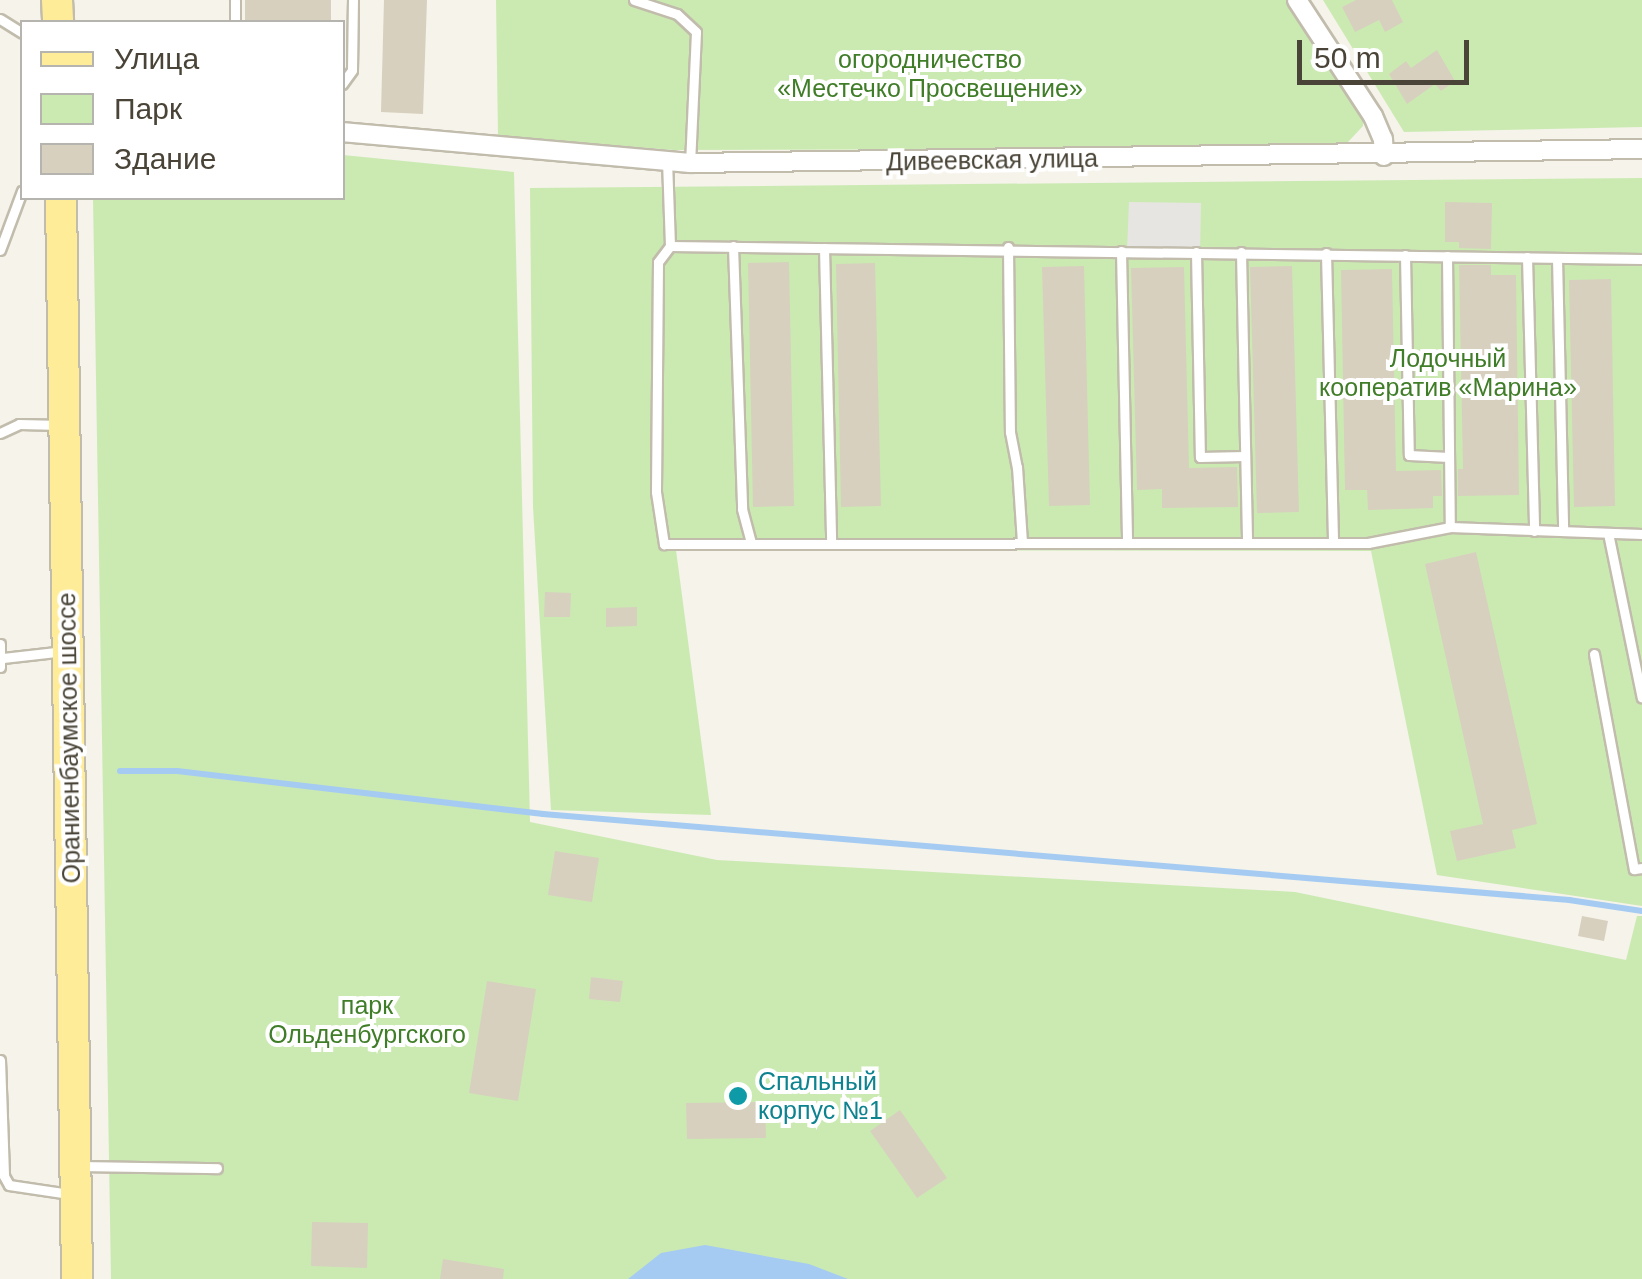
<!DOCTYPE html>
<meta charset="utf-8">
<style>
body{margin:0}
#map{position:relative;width:1642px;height:1279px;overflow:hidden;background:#f5f3ea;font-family:Helvetica,sans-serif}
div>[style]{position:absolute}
.green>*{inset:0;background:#cbeab2}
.parking>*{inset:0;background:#e7e5e1}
.water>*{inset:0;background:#a5cbf2}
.stream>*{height:6px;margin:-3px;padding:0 3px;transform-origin:3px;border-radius:3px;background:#a5cbf2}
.building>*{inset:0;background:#d7d0be}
.roads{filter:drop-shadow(2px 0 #c1bcac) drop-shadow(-2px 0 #c1bcac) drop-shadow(0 2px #c1bcac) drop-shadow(0 -2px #c1bcac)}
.lane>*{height:9px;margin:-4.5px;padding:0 4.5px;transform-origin:4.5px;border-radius:4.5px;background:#fff}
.street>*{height:18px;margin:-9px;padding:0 9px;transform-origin:9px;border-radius:9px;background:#fff}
.primary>*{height:30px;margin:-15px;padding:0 15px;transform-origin:15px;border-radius:15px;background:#ffec99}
.dots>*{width:28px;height:28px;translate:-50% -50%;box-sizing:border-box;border:5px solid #fff;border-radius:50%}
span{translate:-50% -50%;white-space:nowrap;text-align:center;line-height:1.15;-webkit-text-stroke:8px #fff;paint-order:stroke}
.park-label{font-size:25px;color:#407d28}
.street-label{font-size:25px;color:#494437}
.culture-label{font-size:25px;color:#0d838f}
.left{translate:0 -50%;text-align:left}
.legend{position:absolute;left:20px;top:20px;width:325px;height:180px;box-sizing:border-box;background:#fff;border:2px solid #b6b4af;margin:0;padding:12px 18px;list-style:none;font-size:30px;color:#494437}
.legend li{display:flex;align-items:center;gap:20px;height:50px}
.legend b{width:50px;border:2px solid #b6b4af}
.scale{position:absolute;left:1297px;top:40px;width:172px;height:45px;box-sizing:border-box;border:5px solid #494437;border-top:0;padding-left:12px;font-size:30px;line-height:35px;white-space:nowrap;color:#494437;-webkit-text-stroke:8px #fff;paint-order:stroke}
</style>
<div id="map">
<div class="green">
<i style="clip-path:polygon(496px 0,1286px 0,1337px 70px,1363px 115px,1363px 126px,1348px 142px,1326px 148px,673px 150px,498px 136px)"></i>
<i style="clip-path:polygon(1323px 0,1642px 0,1642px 127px,1404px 132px)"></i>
<i style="clip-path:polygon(343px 155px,514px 172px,530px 822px,717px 860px,1295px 892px,1626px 960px,1637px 916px,1642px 916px,1642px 1279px,111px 1279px,93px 198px,342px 198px)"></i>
<i style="clip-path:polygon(1642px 178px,1642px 906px,1437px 875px,1371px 551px,676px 550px,711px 815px,551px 810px,533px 507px,530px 188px)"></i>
</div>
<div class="parking">
<i style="clip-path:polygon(1129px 202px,1201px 203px,1200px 252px,1127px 251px)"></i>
</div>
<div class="water">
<i style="clip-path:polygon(705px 1245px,809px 1264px,848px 1279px,628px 1279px,661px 1253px)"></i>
</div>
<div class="stream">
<i style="left:120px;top:771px;width:57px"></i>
<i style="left:177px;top:771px;width:369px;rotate:6.7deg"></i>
<i style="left:543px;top:814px;width:1030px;rotate:4.79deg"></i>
<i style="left:1569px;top:900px;width:74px;rotate:8.6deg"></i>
</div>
<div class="building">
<i style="clip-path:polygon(245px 0,331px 0,331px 22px,245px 22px)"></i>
<i style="clip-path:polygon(384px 0,427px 0,423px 114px,381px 112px)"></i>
<i style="clip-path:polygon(1356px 0,1392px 0,1403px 22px,1385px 32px,1379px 20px,1355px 32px,1342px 7px)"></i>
<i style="clip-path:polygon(1437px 50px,1455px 81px,1441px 91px,1435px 84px,1407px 104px,1389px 74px,1406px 61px,1411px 68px)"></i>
<i style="clip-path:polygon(1445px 202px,1492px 203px,1491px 249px,1459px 248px,1459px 242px,1445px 242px)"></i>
<i style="clip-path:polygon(789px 262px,794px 506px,753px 507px,748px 263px)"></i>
<i style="clip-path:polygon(875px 263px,881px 506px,841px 507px,836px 264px)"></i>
<i style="clip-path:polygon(1459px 265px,1491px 265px,1491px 275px,1516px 275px,1519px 495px,1458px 496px,1458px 469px,1463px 469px)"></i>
<i style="clip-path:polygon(1084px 266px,1090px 505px,1049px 506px,1042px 267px)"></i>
<i style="clip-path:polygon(1292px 266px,1299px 512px,1257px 513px,1250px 267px)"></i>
<i style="clip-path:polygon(1184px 267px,1189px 468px,1237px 467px,1238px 507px,1162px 508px,1162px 489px,1137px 490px,1131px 268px)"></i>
<i style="clip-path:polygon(1392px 269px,1396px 471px,1441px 470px,1442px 496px,1433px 496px,1433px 508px,1368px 510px,1367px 490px,1345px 490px,1341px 270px)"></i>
<i style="clip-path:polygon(1611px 279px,1615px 506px,1574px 507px,1569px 280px)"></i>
<i style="clip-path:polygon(1476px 552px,1537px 824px,1512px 830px,1516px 848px,1457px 861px,1450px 831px,1483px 824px,1425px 564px)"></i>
<i style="clip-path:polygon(545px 592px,571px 593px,570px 617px,544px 617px)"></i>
<i style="clip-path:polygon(637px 607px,637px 626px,606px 627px,606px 608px)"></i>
<i style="clip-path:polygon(555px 851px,599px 858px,592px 902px,548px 895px)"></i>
<i style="clip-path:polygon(1582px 916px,1608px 921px,1604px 941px,1578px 936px)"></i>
<i style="clip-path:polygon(591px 977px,623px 981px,620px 1002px,589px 999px)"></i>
<i style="clip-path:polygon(487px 981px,536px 989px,518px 1101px,469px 1093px)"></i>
<i style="clip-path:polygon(765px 1102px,766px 1138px,687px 1139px,686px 1103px)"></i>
<i style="clip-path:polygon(900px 1110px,947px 1178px,917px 1198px,870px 1131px)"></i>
<i style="clip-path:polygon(312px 1222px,368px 1223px,367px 1268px,311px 1266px)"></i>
<i style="clip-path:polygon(443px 1259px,504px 1269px,503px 1279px,440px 1279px)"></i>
</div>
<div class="roads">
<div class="lane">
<i style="left:235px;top:0;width:22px;rotate:90deg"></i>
<i style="left:634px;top:0;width:45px;rotate:18deg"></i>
<i style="left:677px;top:14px;width:26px;rotate:43deg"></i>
<i style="left:696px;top:32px;width:130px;rotate:92.6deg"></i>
<i style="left:0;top:19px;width:26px;rotate:32deg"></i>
<i style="left:342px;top:84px;width:17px;rotate:-54deg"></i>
<i style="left:352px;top:70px;width:70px;rotate:-89.2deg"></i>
<i style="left:667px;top:160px;width:86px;rotate:88deg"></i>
<i style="left:670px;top:246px;width:972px;rotate:0.77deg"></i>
<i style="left:670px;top:246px;width:20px;rotate:127deg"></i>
<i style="left:658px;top:262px;width:230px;rotate:90.5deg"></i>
<i style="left:656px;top:492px;width:53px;rotate:81.3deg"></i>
<i style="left:664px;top:544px;width:704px;rotate:-0.08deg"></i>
<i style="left:1368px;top:543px;width:84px;rotate:-11deg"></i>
<i style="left:1450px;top:527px;width:192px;rotate:2.1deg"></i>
<i style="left:733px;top:246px;width:263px;rotate:88deg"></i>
<i style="left:742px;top:509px;width:35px;rotate:75deg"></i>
<i style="left:1008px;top:247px;width:185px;rotate:89.4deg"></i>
<i style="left:1010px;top:432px;width:36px;rotate:79deg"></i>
<i style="left:1017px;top:467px;width:75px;rotate:86.2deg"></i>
<i style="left:824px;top:248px;width:295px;rotate:88.6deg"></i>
<i style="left:0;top:250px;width:63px;rotate:-69.6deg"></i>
<i style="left:1121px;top:251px;width:291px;rotate:88.8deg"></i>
<i style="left:1196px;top:252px;width:205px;rotate:88.9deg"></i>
<i style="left:1200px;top:457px;width:45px;rotate:-1.3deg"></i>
<i style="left:1241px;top:252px;width:289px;rotate:88.8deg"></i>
<i style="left:1326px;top:253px;width:288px;rotate:88.6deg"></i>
<i style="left:1405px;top:255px;width:200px;rotate:88.9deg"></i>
<i style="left:1409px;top:455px;width:40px;rotate:2.9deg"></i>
<i style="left:1447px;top:256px;width:271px;rotate:89.4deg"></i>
<i style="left:1527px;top:257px;width:274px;rotate:88.5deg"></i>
<i style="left:1557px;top:258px;width:273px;rotate:88.7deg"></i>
<i style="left:0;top:433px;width:21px;rotate:-25deg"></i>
<i style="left:19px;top:424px;width:42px;rotate:1.4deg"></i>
<i style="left:1608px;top:533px;width:168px;rotate:78.4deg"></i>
<i style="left:0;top:644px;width:23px;rotate:90deg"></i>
<i style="left:1594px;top:654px;width:219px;rotate:79.5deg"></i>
<i style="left:1634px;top:869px;width:8px;rotate:-7deg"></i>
<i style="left:3px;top:658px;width:62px;rotate:-6.4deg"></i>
<i style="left:0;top:1060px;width:116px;rotate:88deg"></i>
<i style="left:4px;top:1176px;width:10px;rotate:61deg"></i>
<i style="left:9px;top:1185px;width:61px;rotate:8.5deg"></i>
<i style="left:83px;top:1166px;width:134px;rotate:0.9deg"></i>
</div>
<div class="street">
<i style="left:1297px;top:0;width:139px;rotate:56.8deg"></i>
<i style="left:1373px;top:116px;width:25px;rotate:67deg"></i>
<i style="left:1383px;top:139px;width:17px;rotate:87deg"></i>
<i style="left:342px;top:132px;width:349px;rotate:5.1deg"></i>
<i style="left:690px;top:163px;width:952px;rotate:-0.84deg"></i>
</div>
<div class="primary">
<i style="left:57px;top:0;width:22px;rotate:87deg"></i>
<i style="left:61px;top:198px;width:1081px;rotate:89.15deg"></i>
</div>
</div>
<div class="dots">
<i style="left:738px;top:1096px;background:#0f9aa8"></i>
</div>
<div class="park-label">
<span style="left:930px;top:74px">огородничество<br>«Местечко Просвещение»</span>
<span style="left:1448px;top:373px">Лодочный<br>кооператив «Марина»</span>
<span style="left:367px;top:1020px">парк<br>Ольденбургского</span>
</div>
<div class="street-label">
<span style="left:992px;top:160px;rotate:-1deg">Дивеевская улица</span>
<span style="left:69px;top:738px;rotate:-91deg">Ораниенбаумское шоссе</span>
</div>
<div class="culture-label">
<span class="left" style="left:758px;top:1096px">Спальный<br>корпус №1</span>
</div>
<ul class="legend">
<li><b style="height:12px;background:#ffec99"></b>Улица</li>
<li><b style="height:28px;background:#cbeab2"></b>Парк</li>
<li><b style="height:28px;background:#d7d0be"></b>Здание</li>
</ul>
<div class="scale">50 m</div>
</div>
